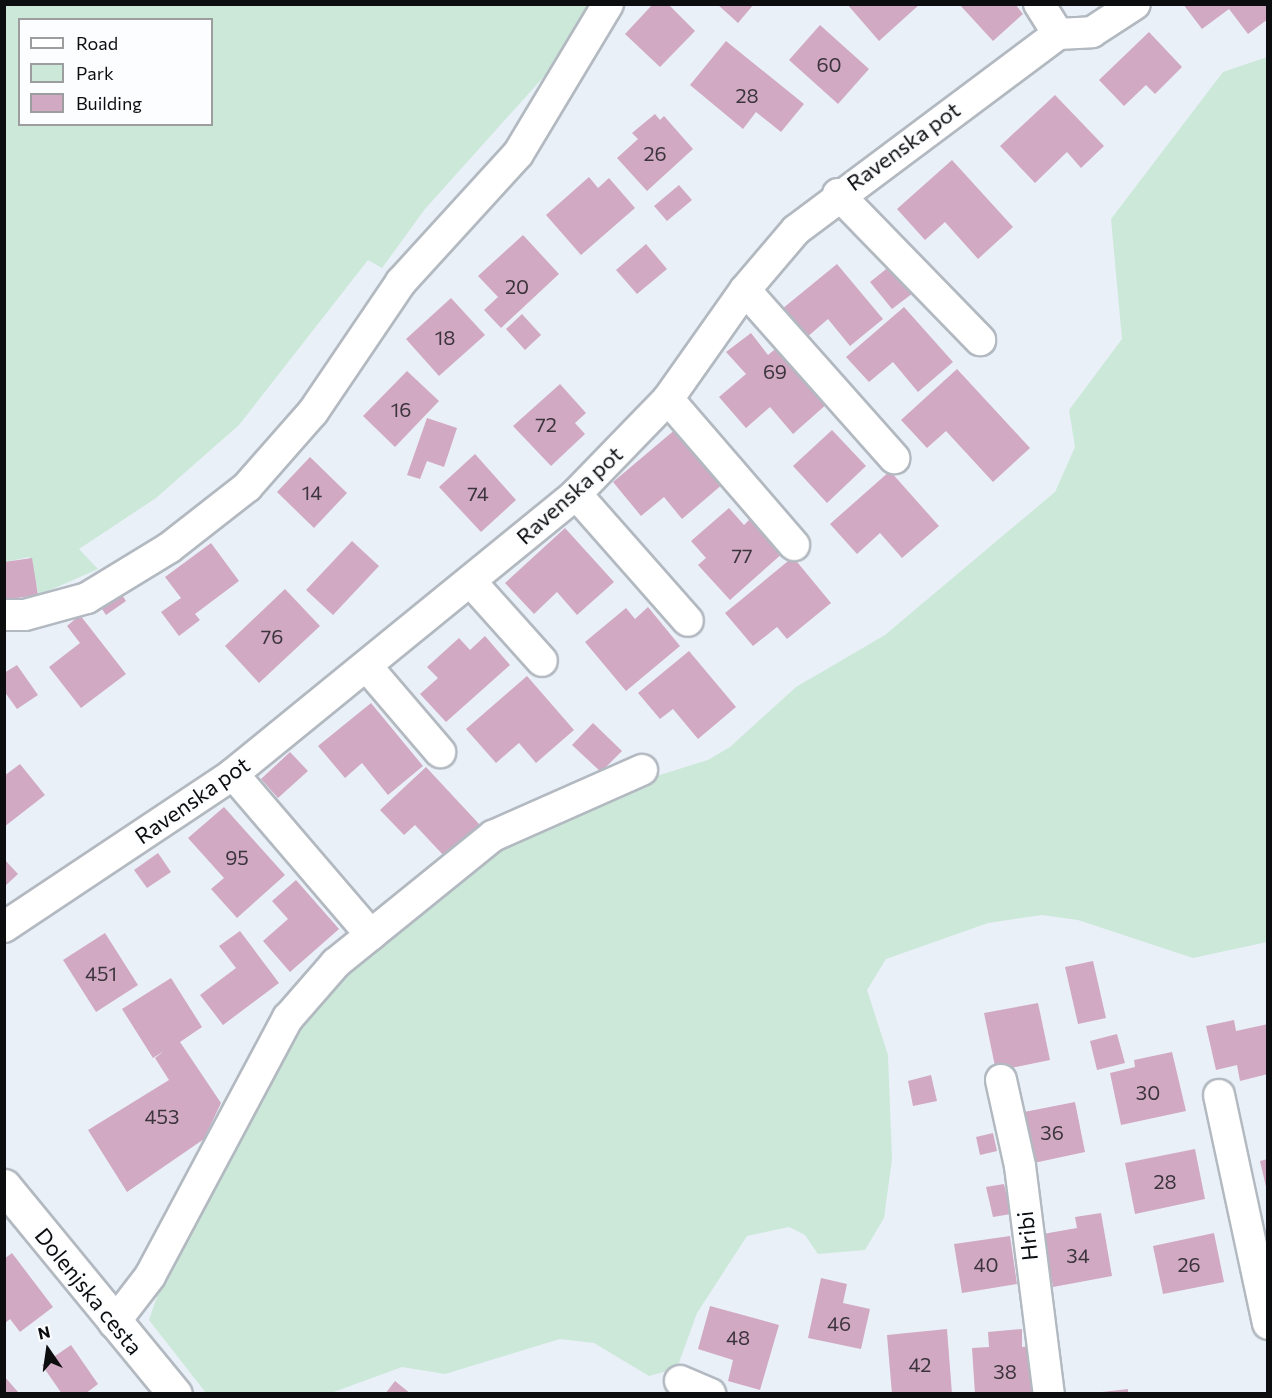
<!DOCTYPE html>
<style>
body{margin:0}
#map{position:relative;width:1272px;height:1398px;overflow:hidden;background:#eaf0f8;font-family:Commissioner,sans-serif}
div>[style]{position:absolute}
.green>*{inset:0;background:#cbe8d9}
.building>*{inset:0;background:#d1a9c3}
.roads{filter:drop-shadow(2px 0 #b3b9c0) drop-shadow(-2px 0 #b3b9c0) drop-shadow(0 2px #b3b9c0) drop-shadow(0 -2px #b3b9c0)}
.minor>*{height:30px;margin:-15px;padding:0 15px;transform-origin:15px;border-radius:15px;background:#fff}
.primary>*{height:33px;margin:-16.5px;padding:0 16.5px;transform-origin:16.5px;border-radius:16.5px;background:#fff}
span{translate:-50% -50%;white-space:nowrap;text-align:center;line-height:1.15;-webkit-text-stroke:4.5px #fcfdff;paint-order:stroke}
.number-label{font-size:20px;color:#3c343c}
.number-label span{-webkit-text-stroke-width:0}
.street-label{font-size:22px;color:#0b0d0f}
.frame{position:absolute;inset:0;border:6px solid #0b0d0f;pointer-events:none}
.legend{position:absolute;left:18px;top:18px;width:195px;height:108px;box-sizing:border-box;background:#fcfdff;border:2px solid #9c9d9f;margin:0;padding:8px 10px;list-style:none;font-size:18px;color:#0b0d0f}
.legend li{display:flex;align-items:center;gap:12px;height:30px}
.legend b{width:30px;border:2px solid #9c9d9f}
.north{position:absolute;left:18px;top:1320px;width:60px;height:60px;-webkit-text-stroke:4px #fcfdff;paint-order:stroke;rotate:347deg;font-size:16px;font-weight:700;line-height:24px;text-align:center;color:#0b0d0f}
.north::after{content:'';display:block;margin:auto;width:21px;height:27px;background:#0b0d0f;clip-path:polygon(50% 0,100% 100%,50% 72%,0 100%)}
</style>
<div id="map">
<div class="green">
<i style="clip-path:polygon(evenodd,4px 5px,596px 5px,583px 33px,425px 209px,382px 268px,368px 260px,239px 425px,156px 498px,79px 549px,98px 569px,39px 595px,29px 557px,5px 562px,4px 5px,20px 20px,212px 20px,212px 124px,20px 124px,20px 20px)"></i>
<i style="clip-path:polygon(1267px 57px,1267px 942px,1193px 958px,1078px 920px,1042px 915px,988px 923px,886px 959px,867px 990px,888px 1055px,892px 1159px,884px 1218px,865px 1250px,818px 1254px,805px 1235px,789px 1227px,747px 1236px,697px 1313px,677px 1368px,649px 1376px,594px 1343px,560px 1339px,445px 1374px,402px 1367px,331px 1393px,206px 1393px,149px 1320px,180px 1230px,297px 1011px,507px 839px,589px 797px,708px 760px,730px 747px,796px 687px,885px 635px,1055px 492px,1075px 447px,1069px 410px,1122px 339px,1111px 219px,1223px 72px)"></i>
</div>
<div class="building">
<i style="clip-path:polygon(653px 4px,668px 4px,695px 31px,660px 67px,625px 34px)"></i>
<i style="clip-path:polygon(717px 4px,754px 4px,738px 23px)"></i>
<i style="clip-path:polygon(847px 4px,920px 4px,879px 41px)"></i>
<i style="clip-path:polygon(959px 4px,1015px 4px,1023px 14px,993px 41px)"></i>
<i style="clip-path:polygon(1183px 4px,1268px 4px,1268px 19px,1248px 34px,1229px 9px,1202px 29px)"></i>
<i style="clip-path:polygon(820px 25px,869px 69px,838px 104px,789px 60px)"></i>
<i style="clip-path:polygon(1149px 32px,1182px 67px,1155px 94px,1146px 85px,1124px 106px,1099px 80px)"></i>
<i style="clip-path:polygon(726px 41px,804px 104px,781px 132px,756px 112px,743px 129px,690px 85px)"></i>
<i style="clip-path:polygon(1055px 95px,1104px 146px,1081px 168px,1067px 152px,1035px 183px,1000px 146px)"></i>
<i style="clip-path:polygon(655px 114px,660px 120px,664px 116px,693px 149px,647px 191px,617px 158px,638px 139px,632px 133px)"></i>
<i style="clip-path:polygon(952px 160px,1013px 227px,978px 259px,945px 222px,925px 240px,897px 209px)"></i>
<i style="clip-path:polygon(589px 177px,598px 188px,609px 178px,635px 208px,581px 255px,546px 215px)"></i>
<i style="clip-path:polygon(679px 185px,692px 200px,667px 221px,654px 206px)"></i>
<i style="clip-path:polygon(523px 235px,559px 274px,501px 328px,484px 310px,498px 297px,478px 276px)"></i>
<i style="clip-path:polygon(646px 244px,667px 269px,637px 294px,616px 270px)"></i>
<i style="clip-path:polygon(895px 262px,917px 290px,892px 309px,870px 282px)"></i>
<i style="clip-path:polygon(837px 264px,883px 319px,850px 346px,828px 319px,806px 338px,782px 309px)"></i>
<i style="clip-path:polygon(451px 298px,485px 335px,439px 376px,406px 339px)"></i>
<i style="clip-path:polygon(904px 307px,953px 362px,918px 392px,893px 362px,869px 382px,846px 357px)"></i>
<i style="clip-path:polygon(522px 314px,541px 335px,525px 350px,506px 329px)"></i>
<i style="clip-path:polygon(751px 333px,768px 355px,779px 346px,828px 403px,793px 434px,770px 407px,746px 428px,719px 397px,746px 374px,726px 352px)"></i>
<i style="clip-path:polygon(957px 369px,1030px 448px,993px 482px,946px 431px,927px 448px,901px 420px)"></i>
<i style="clip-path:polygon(407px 371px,439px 401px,395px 447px,363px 416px)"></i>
<i style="clip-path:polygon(560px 384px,586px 413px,575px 423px,585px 434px,551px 466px,513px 426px)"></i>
<i style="clip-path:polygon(427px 418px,457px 428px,444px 467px,427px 461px,420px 479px,407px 475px)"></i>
<i style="clip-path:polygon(677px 428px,724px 483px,682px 519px,664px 497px,641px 516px,613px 482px)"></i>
<i style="clip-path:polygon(832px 430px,866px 466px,827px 503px,793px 466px)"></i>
<i style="clip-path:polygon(475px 454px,516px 500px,481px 532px,439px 487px)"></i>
<i style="clip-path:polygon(310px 457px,347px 493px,314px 528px,277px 492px)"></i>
<i style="clip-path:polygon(890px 471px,939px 526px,902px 558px,880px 533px,857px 554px,830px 524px)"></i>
<i style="clip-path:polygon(729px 508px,744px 525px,752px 517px,784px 552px,730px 600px,698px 565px,706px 558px,691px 541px)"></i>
<i style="clip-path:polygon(565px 528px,614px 582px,577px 615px,557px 592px,534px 614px,505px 583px)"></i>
<i style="clip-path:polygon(352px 541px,379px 566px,333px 615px,306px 590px)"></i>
<i style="clip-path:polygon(211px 543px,239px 581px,195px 614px,200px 620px,179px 636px,161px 612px,181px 598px,165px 577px)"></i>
<i style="clip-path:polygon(793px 557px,831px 603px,787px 639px,777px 627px,753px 646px,725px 613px)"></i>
<i style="clip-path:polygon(32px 558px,38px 595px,4px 600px,4px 562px)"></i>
<i style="clip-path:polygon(116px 586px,126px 601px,106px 615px,96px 600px)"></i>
<i style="clip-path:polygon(285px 589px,320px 626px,259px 683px,225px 646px)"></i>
<i style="clip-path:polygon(648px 607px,680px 646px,626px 691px,585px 642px,626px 608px,635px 619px)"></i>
<i style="clip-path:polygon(80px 615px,126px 674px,81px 708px,49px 667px,80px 643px,67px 626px)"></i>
<i style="clip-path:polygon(485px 636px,510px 665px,446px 722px,420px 694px,438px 678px,427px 667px,459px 638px,470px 650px)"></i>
<i style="clip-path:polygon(689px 651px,736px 707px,698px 739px,673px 709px,660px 719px,638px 693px)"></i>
<i style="clip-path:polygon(17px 665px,38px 695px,17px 709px,4px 691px,4px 673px)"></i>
<i style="clip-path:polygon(527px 676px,574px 730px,536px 763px,519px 743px,496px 763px,466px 729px)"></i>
<i style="clip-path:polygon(371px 703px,423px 766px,388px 795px,362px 763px,345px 778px,318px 746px)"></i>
<i style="clip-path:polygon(593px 723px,622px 751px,601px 772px,572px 745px)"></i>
<i style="clip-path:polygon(290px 752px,308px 771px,278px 798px,261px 779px)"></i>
<i style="clip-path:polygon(20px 764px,45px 795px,4px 827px,4px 776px)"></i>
<i style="clip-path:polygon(426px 767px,480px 825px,445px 857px,415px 825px,404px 835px,380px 810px)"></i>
<i style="clip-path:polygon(224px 807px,285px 875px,237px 918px,211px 889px,224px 878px,188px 838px)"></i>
<i style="clip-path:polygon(158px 853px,171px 872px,147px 888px,134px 870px)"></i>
<i style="clip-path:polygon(4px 859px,18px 874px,4px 887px)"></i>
<i style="clip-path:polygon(296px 880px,339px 929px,290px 972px,263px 941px,288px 919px,272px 901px)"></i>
<i style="clip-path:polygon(240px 931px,279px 983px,223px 1025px,200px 995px,236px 968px,219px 946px)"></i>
<i style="clip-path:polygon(105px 933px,138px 985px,96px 1012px,63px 960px)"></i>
<i style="clip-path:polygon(1093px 961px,1106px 1018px,1078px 1024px,1065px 967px)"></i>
<i style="clip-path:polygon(171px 978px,202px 1027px,180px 1042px,221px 1103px,204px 1139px,127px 1192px,88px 1130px,169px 1080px,155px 1058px,164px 1051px,153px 1058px,122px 1009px)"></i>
<i style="clip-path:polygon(1038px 1003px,1050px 1060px,996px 1071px,984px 1013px)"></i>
<i style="clip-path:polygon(1234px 1020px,1236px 1031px,1268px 1024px,1268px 1074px,1240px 1081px,1237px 1065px,1216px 1070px,1206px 1026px)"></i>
<i style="clip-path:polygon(1117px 1034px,1125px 1063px,1097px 1070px,1090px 1041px)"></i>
<i style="clip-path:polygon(1172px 1052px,1186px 1111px,1121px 1125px,1110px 1073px,1135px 1067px,1134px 1060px)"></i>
<i style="clip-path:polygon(931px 1075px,937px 1101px,913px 1106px,908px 1081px)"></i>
<i style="clip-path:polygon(1075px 1102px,1085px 1152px,1029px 1164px,1019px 1113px)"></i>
<i style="clip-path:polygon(993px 1133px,997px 1151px,980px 1155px,976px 1137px)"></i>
<i style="clip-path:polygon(1195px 1149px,1205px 1199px,1135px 1214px,1125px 1163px)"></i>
<i style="clip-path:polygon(1268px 1159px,1268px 1191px,1267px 1191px,1260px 1161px)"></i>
<i style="clip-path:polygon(1004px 1184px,1011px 1214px,993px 1217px,986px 1187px)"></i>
<i style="clip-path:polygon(1101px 1213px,1112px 1276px,1053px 1287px,1043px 1234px,1077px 1228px,1075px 1217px)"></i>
<i style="clip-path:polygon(1214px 1233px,1224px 1282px,1163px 1294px,1153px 1246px)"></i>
<i style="clip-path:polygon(1010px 1236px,1017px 1284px,962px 1293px,954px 1244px)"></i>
<i style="clip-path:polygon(12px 1253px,53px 1307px,20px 1332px,10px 1319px,4px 1324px,4px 1259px)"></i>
<i style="clip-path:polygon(821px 1278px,847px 1284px,843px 1303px,870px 1309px,861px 1349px,808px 1338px)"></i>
<i style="clip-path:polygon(710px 1306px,779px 1325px,760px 1390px,728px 1381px,733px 1360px,698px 1349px)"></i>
<i style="clip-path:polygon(947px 1329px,952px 1394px,892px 1394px,887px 1335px)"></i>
<i style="clip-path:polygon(1022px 1329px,1022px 1347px,1035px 1346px,1038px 1394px,975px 1394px,972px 1348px,989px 1347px,988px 1332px)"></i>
<i style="clip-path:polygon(71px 1345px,98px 1384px,85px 1394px,62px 1394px,42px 1365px)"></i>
<i style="clip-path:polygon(4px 1376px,18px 1392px,16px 1394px,4px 1394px)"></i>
<i style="clip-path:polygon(395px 1381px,411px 1394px,385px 1394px)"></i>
<i style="clip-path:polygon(1128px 1389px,1128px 1394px,1102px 1394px,1102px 1392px)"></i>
</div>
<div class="roads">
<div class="minor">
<i style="left:1058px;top:34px;width:34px;rotate:-3deg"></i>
<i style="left:1092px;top:32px;width:51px;rotate:-33.1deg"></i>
<i style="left:838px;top:194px;width:204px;rotate:45.8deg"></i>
<i style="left:745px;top:290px;width:225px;rotate:48.4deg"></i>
<i style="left:668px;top:399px;width:193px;rotate:49.2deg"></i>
<i style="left:576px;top:494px;width:169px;rotate:48.6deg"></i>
<i style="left:471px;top:582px;width:106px;rotate:48.1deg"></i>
<i style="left:4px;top:615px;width:21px"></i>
<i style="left:25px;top:615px;width:64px;rotate:-15.3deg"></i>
<i style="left:87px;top:598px;width:96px;rotate:-31.4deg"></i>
<i style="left:169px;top:548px;width:99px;rotate:-38deg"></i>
<i style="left:247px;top:487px;width:100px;rotate:-48.7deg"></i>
<i style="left:313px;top:412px;width:157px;rotate:-55.9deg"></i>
<i style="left:401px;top:282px;width:173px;rotate:-47.6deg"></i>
<i style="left:518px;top:154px;width:175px;rotate:-59deg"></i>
<i style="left:368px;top:668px;width:111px;rotate:49.4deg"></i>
<i style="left:233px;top:774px;width:212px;rotate:49.4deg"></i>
<i style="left:4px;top:927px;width:275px;rotate:-33.7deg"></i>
<i style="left:233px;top:774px;width:443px;rotate:-39.2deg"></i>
<i style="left:576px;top:494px;width:132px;rotate:-45.9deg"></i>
<i style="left:668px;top:399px;width:133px;rotate:-54.8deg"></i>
<i style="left:745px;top:290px;width:79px;rotate:-49.6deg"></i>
<i style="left:796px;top:230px;width:327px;rotate:-36.8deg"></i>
<i style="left:1058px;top:34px;width:36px;rotate:-122deg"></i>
<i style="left:1001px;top:1080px;width:88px;rotate:77.5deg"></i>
<i style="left:1020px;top:1166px;width:230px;rotate:82.8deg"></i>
<i style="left:1219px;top:1095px;width:234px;rotate:77.9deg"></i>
<i style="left:114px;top:1323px;width:59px;rotate:-52.5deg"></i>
<i style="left:150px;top:1276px;width:293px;rotate:-61.9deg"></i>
<i style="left:288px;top:1018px;width:73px;rotate:-48.9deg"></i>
<i style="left:336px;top:963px;width:202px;rotate:-39deg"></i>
<i style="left:493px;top:836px;width:163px;rotate:-23.9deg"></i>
<i style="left:680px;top:1381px;width:33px;rotate:23deg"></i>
</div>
<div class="primary">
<i style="left:4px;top:1186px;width:269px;rotate:50.6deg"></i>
</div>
</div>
<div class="number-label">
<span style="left:829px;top:64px">60</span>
<span style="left:747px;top:95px">28</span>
<span style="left:655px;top:153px">26</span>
<span style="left:517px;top:286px">20</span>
<span style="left:445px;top:337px">18</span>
<span style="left:775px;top:371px">69</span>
<span style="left:401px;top:409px">16</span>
<span style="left:546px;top:424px">72</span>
<span style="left:312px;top:492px">14</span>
<span style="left:478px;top:493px">74</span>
<span style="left:742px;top:555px">77</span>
<span style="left:272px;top:636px">76</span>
<span style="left:237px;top:857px">95</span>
<span style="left:101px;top:973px">451</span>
<span style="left:1148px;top:1092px">30</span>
<span style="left:162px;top:1116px">453</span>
<span style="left:1052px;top:1132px">36</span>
<span style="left:1165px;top:1181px">28</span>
<span style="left:1078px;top:1255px">34</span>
<span style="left:986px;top:1264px">40</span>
<span style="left:1189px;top:1264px">26</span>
<span style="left:839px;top:1323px">46</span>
<span style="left:738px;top:1337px">48</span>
<span style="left:920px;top:1364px">42</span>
<span style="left:1005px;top:1371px">38</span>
</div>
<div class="street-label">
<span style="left:903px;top:146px;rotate:-36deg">Ravenska pot</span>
<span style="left:569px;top:495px;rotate:-42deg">Ravenska pot</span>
<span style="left:192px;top:800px;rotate:-35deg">Ravenska pot</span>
<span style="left:1027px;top:1236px;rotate:-96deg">Hribi</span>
<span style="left:89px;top:1291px;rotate:51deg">Dolenjska cesta</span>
</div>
<div class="frame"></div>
<ul class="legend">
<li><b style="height:8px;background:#fff"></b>Road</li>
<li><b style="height:16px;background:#cbe8d9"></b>Park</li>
<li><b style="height:16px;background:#d1a9c3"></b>Building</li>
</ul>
<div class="north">N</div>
</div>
